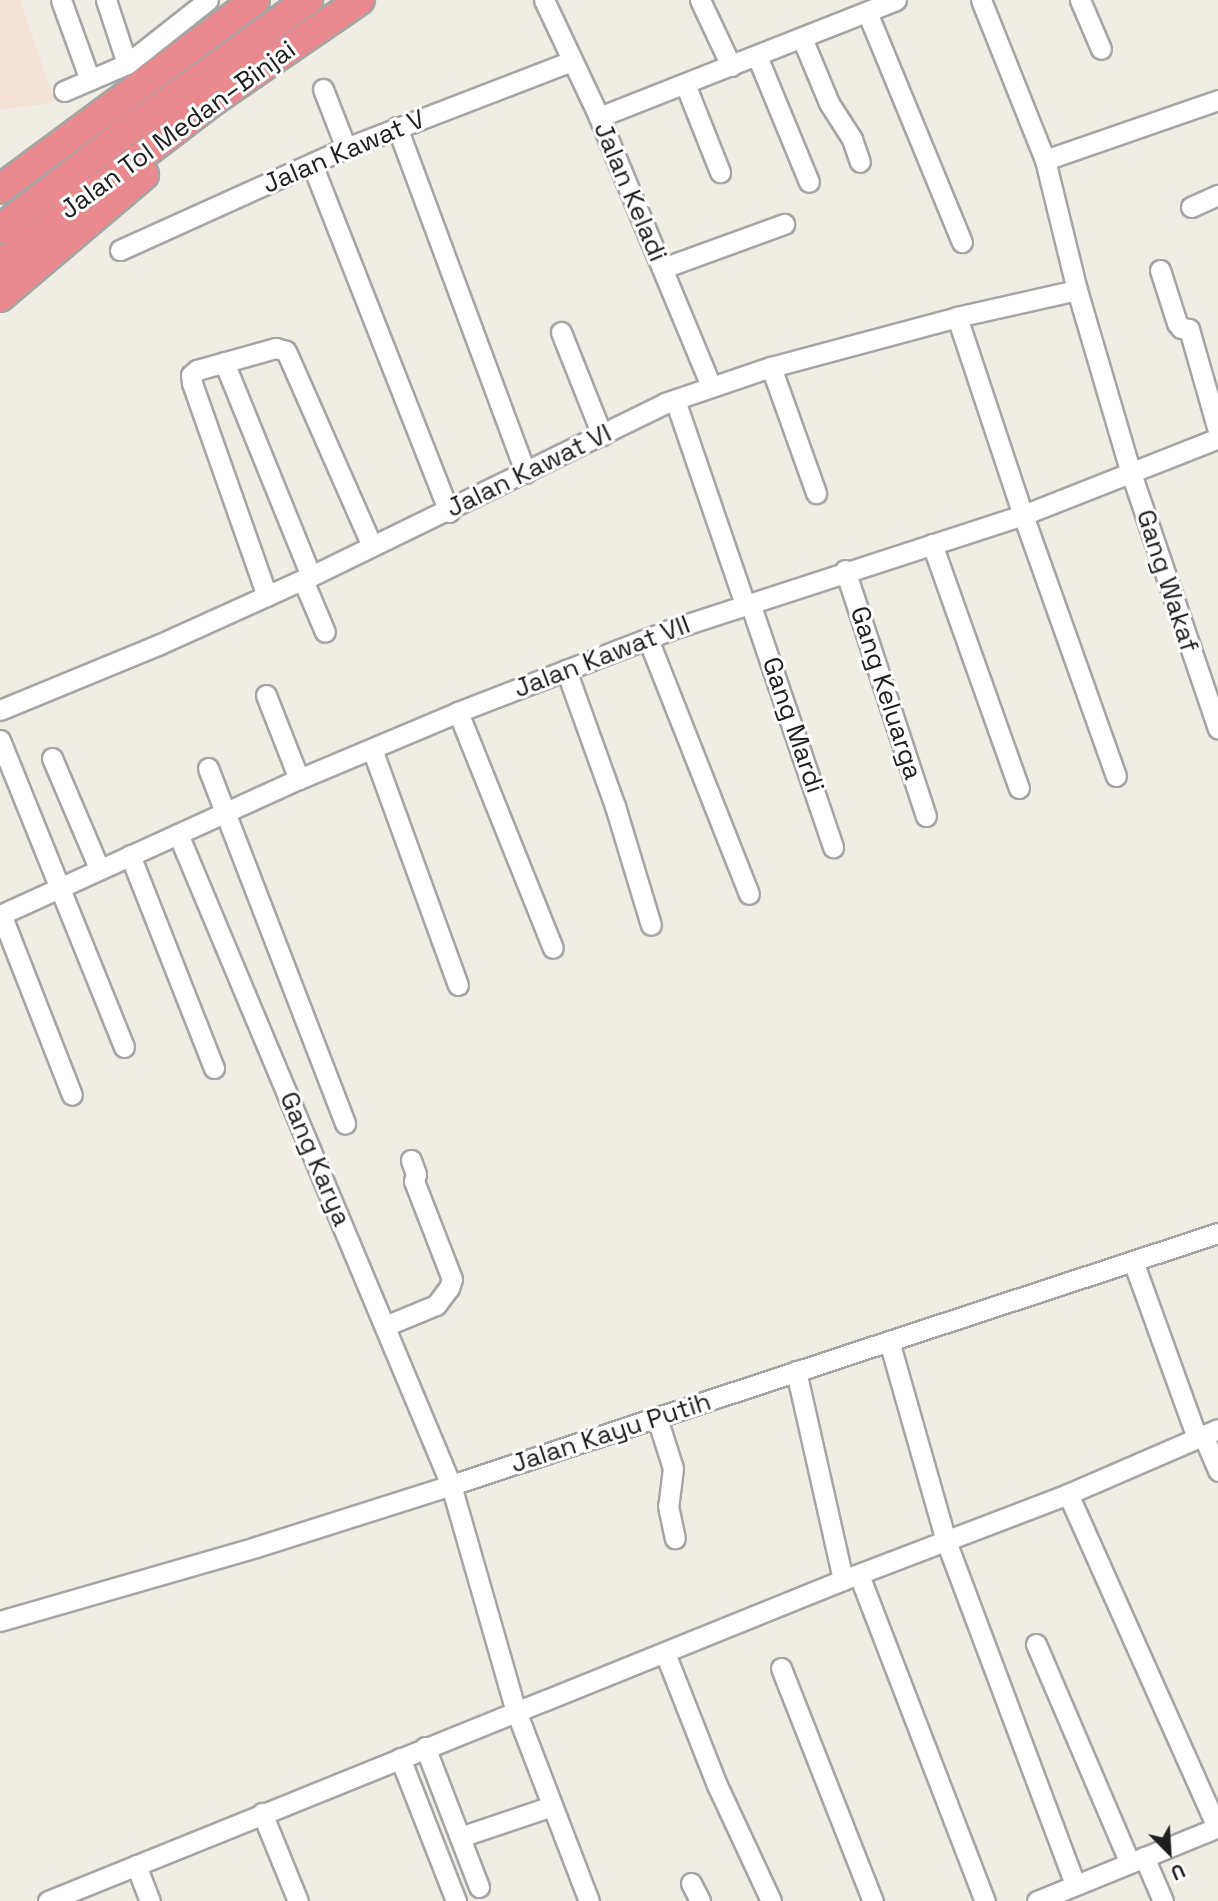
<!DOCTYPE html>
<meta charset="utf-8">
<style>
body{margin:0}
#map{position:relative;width:1218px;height:1901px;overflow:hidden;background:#f0ede4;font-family:"Space Grotesk",sans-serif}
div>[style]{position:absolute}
.military>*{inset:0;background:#f2e2d7}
.roads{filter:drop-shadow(2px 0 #a5a5a5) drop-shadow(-2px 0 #a5a5a5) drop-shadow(0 2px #a5a5a5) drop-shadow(0 -2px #a5a5a5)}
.minor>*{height:19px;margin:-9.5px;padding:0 9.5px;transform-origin:9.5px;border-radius:9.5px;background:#fff}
.highway>*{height:28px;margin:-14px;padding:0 14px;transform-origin:14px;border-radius:14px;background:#ea898e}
span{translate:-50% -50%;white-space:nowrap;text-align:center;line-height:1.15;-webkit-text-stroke:6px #fff;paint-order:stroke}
.street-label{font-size:26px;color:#1e1e1e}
.north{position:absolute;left:1134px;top:1817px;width:70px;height:70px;-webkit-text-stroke:5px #fff;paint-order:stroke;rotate:156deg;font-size:19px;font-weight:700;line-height:28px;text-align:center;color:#1e1e1e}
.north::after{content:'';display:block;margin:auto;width:24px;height:32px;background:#1e1e1e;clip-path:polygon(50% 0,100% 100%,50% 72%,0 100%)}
</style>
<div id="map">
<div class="military">
<i style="clip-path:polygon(0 0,20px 0,55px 102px,0 110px)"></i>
</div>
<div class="roads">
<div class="minor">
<i style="left:61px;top:0;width:85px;rotate:70.1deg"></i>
<i style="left:106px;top:0;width:67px;rotate:71.8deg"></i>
<i style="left:544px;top:0;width:129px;rotate:64.8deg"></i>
<i style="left:599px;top:117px;width:291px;rotate:67.4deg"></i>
<i style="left:700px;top:0;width:73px;rotate:64.8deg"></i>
<i style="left:981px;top:0;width:172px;rotate:68.2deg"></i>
<i style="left:1045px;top:160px;width:134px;rotate:76.2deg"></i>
<i style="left:1077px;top:290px;width:191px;rotate:73.6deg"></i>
<i style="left:1131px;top:473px;width:270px;rotate:71.2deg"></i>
<i style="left:1080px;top:0;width:53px;rotate:66.8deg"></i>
<i style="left:867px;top:12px;width:249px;rotate:67.6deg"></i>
<i style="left:802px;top:38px;width:70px;rotate:67.4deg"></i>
<i style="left:829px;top:103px;width:43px;rotate:57.4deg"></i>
<i style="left:852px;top:139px;width:24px;rotate:71deg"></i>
<i style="left:757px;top:56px;width:136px;rotate:67.6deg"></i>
<i style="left:685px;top:84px;width:95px;rotate:68.3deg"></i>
<i style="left:323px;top:89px;width:63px;rotate:68.7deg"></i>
<i style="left:64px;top:91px;width:69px;rotate:-23.2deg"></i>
<i style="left:127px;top:64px;width:103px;rotate:-38.3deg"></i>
<i style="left:599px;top:117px;width:319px;rotate:-21.5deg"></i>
<i style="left:397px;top:127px;width:369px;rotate:69.6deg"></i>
<i style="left:1045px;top:160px;width:183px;rotate:-19.1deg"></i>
<i style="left:312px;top:164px;width:374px;rotate:68.5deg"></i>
<i style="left:1191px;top:207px;width:30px;rotate:-24deg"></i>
<i style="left:120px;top:250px;width:248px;rotate:-24.3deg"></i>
<i style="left:346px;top:148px;width:241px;rotate:-21.1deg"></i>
<i style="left:663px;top:268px;width:129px;rotate:-20deg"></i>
<i style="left:1160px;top:270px;width:56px;rotate:72.2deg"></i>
<i style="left:1177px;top:323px;width:6px;rotate:51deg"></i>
<i style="left:1181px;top:328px;width:8px;rotate:7deg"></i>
<i style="left:1189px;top:329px;width:106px;rotate:74.1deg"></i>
<i style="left:957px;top:317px;width:209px;rotate:71.6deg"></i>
<i style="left:1023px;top:515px;width:277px;rotate:70.4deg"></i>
<i style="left:561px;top:332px;width:111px;rotate:68.3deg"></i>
<i style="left:224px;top:362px;width:231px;rotate:67.9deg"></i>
<i style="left:771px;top:367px;width:134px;rotate:70.3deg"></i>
<i style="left:675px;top:400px;width:217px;rotate:71.1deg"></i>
<i style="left:932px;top:544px;width:259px;rotate:70.4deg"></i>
<i style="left:845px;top:570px;width:259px;rotate:71.8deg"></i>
<i style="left:303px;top:580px;width:56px;rotate:67.1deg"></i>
<i style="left:267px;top:596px;width:226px;rotate:-109.4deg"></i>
<i style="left:192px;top:383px;width:8px;rotate:-97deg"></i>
<i style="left:191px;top:375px;width:8px;rotate:-40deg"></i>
<i style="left:197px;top:370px;width:82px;rotate:-15.6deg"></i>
<i style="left:276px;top:348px;width:10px;rotate:17deg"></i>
<i style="left:286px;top:351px;width:213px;rotate:66.2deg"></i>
<i style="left:750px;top:603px;width:258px;rotate:71.2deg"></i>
<i style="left:648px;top:639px;width:274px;rotate:68.4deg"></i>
<i style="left:566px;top:670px;width:145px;rotate:70.2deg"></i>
<i style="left:615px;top:806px;width:124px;rotate:73.2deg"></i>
<i style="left:266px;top:695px;width:90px;rotate:68.6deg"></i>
<i style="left:0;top:710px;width:171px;rotate:-22.4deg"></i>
<i style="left:158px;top:645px;width:168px;rotate:-24.3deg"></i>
<i style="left:311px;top:576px;width:394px;rotate:-26deg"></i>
<i style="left:665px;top:403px;width:112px;rotate:-18.8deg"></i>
<i style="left:771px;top:367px;width:193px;rotate:-15deg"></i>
<i style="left:957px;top:317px;width:123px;rotate:-12.7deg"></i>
<i style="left:458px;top:712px;width:254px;rotate:68.1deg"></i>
<i style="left:0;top:740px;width:331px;rotate:68deg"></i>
<i style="left:372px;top:749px;width:251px;rotate:70deg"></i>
<i style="left:52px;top:758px;width:120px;rotate:66.9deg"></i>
<i style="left:208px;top:768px;width:381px;rotate:68.9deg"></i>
<i style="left:178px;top:834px;width:706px;rotate:67.25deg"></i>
<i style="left:451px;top:1485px;width:235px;rotate:74deg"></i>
<i style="left:516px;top:1711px;width:204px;rotate:69deg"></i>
<i style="left:130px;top:855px;width:229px;rotate:68.5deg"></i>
<i style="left:1px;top:914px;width:194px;rotate:68.6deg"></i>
<i style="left:0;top:915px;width:328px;rotate:-24.5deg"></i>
<i style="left:299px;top:779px;width:173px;rotate:-22.8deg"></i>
<i style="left:458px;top:712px;width:226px;rotate:-21.2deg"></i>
<i style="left:669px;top:630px;width:372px;rotate:-18deg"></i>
<i style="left:1023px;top:515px;width:210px;rotate:-21.5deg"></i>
<i style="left:1133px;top:1261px;width:188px;rotate:70.1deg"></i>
<i style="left:385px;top:1326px;width:55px;rotate:-22.4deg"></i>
<i style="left:436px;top:1305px;width:21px;rotate:-53deg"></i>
<i style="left:449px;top:1288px;width:9px;rotate:-72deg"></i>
<i style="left:452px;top:1279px;width:105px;rotate:-111.2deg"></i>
<i style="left:414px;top:1181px;width:7px;rotate:-74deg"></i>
<i style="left:416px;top:1174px;width:15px;rotate:-110deg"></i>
<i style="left:889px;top:1341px;width:208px;rotate:74.1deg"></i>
<i style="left:946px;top:1541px;width:367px;rotate:69.4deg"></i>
<i style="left:796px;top:1371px;width:214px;rotate:77.3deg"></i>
<i style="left:657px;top:1418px;width:52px;rotate:72.3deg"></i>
<i style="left:673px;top:1468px;width:38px;rotate:97deg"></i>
<i style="left:668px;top:1506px;width:33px;rotate:78deg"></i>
<i style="left:1203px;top:1435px;width:39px;rotate:67deg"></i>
<i style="left:1068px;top:1494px;width:365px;rotate:65.9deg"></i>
<i style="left:859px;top:1575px;width:350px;rotate:68.9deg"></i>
<i style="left:0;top:1621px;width:266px;rotate:-16.1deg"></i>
<i style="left:256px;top:1547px;width:205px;rotate:-17.6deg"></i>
<i style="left:451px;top:1485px;width:807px;rotate:-18.19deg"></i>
<i style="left:1036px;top:1644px;width:238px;rotate:66.8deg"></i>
<i style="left:665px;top:1653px;width:142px;rotate:68.5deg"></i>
<i style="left:717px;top:1785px;width:128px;rotate:65deg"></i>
<i style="left:781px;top:1668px;width:251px;rotate:68.5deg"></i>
<i style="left:425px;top:1747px;width:150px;rotate:68.9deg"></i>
<i style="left:400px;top:1758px;width:154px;rotate:68.6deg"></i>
<i style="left:262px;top:1813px;width:95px;rotate:67.8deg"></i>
<i style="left:460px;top:1837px;width:97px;rotate:-18.6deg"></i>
<i style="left:1144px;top:1857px;width:48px;rotate:66.6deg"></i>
<i style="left:136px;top:1865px;width:39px;rotate:69deg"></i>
<i style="left:691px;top:1883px;width:20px;rotate:63deg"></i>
<i style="left:48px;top:1901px;width:857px;rotate:-21.99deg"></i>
<i style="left:843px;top:1580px;width:241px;rotate:-20.9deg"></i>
<i style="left:1068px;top:1494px;width:163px;rotate:-23.4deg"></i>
<i style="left:1037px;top:1901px;width:196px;rotate:-22.2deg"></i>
</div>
<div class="highway">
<i style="left:0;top:189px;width:317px;rotate:-36.5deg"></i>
<i style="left:0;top:229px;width:163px;rotate:-37.8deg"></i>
<i style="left:129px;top:129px;width:221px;rotate:-35.8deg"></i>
<i style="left:0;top:264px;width:268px;rotate:-37.4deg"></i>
<i style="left:213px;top:101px;width:178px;rotate:-34.5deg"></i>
<i style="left:0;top:297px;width:189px;rotate:-40.3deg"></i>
</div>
</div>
<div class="street-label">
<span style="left:178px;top:130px;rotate:-36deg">Jalan Tol Medan–Binjai</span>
<span style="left:344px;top:152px;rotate:-23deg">Jalan Kawat V</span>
<span style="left:630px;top:192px;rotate:67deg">Jalan Keladi</span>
<span style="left:529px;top:471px;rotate:-26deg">Jalan Kawat VI</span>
<span style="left:1167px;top:581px;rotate:72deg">Gang Wakaf</span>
<span style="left:602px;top:657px;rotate:-21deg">Jalan Kawat VII</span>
<span style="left:886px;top:693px;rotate:72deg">Gang Keluarga</span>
<span style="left:793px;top:725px;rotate:71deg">Gang Mardi</span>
<span style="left:315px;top:1159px;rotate:67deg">Gang Karya</span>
<span style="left:611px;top:1433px;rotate:-18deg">Jalan Kayu Putih</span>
</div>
<div class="north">U</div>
</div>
